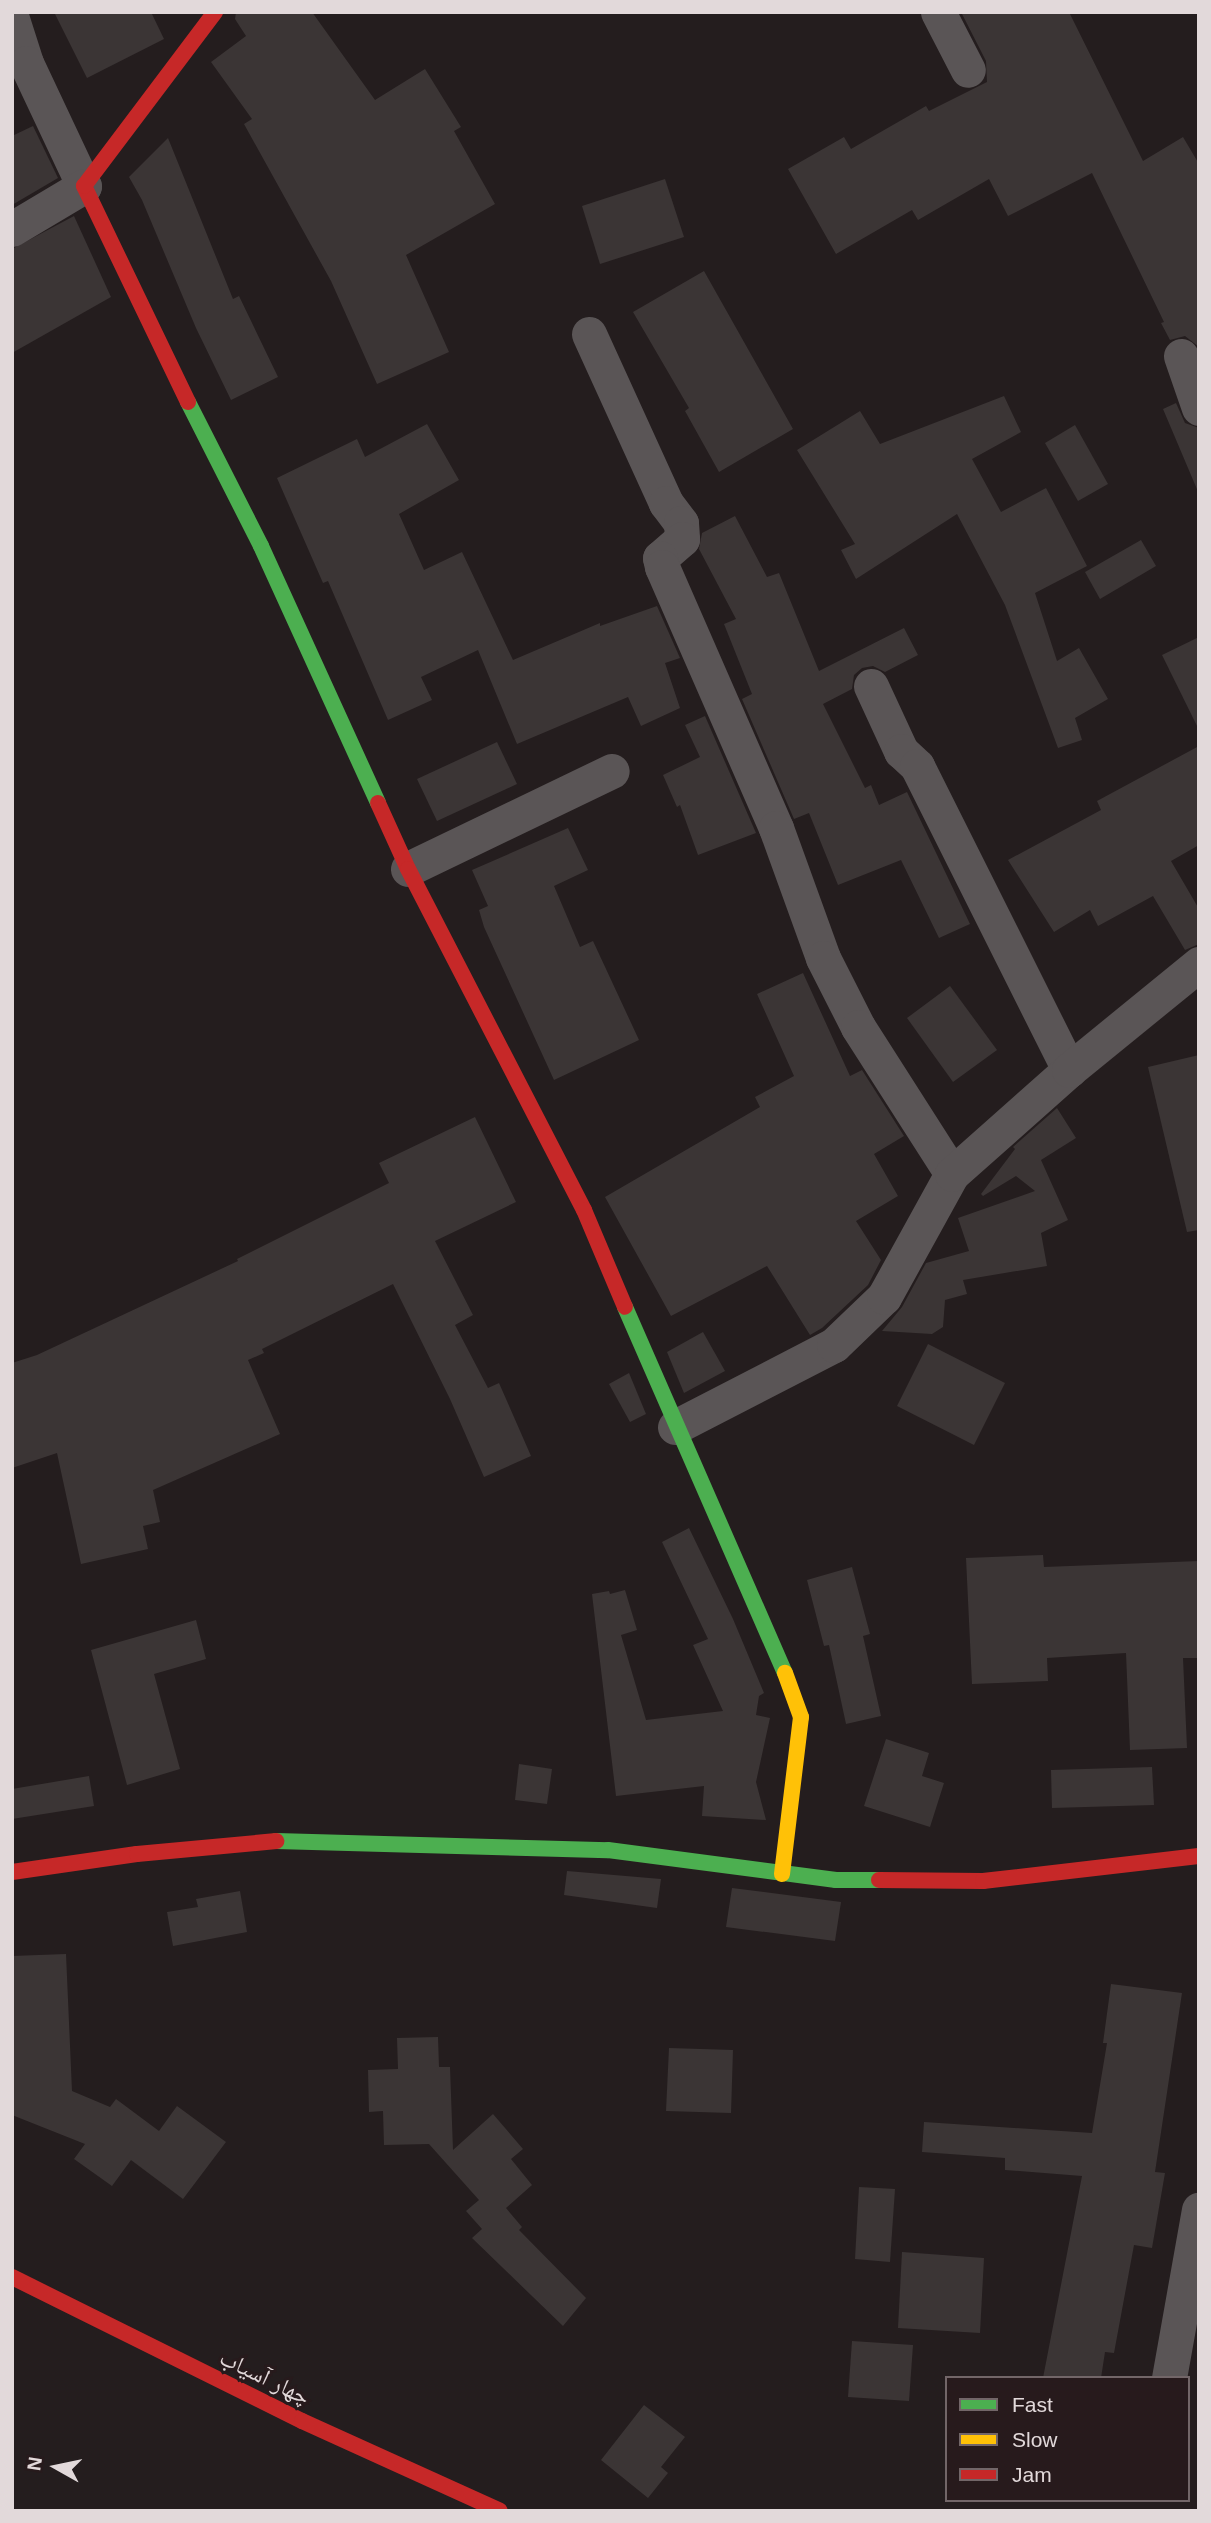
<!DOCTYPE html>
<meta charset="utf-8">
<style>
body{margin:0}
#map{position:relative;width:1211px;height:2523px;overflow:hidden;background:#241d1e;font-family:Helvetica,"Noto Naskh Arabic",sans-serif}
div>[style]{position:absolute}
.building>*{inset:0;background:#3b3535}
.street>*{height:35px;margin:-17.5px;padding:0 17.5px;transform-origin:17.5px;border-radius:17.5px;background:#5a5556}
.fast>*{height:16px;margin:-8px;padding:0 8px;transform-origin:8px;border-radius:8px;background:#4caf50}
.slow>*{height:16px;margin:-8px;padding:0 8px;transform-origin:8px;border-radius:8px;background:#ffc107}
.jam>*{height:16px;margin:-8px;padding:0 8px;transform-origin:8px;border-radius:8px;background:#c62828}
span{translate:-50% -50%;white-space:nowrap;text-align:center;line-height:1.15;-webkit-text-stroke:6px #271a1c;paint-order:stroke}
.street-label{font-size:23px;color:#e2d9da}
.frame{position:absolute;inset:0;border:14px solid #e2d9da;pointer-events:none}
.legend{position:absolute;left:945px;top:2376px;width:245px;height:126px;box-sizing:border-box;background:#271a1c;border:2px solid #726668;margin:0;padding:9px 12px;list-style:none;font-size:21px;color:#e2d9da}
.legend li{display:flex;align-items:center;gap:14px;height:35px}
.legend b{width:35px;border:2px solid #726668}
.north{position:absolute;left:21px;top:2432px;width:70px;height:70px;-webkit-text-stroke:5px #271a1c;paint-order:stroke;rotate:279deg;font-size:19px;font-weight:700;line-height:28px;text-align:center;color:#e2d9da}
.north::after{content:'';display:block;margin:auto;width:24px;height:32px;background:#e2d9da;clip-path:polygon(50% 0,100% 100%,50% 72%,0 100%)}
</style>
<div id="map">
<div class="building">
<i style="clip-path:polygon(54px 12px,151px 12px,164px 39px,87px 78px)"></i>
<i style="clip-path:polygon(236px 12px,312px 12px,375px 100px,425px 69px,461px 127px,454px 131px,495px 204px,406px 255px,449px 352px,377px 384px,331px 281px,244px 124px,252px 119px,211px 62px,246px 36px,235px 19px)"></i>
<i style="clip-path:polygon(961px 12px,1069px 12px,1143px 161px,1183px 137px,1199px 164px,1199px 347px,1185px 336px,1170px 340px,1161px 323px,1164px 322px,1092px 173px,1008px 216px,989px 179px,918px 220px,912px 210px,836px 254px,788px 169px,844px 137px,851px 149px,926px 106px,929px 111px,987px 82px,986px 61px)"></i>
<i style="clip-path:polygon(33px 126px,58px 178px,12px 205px,12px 136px)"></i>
<i style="clip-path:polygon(168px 138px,233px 299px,239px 296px,278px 377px,231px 400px,196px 328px,142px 200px,129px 177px)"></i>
<i style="clip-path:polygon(665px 179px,684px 237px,600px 264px,582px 206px)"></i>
<i style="clip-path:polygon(74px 216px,111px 297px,12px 353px,12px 249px)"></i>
<i style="clip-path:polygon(704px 271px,793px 429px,719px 472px,685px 411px,689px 408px,633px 312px)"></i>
<i style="clip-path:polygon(1004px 396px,1021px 432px,972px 459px,1001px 512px,1046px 488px,1087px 566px,1035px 593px,1057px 661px,1079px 648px,1108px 699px,1075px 718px,1082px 740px,1058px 748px,1005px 605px,957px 514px,856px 579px,841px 550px,855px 544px,797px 450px,860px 411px,880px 444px)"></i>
<i style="clip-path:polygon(1176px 403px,1185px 423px,1199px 428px,1199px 494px,1163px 409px)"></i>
<i style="clip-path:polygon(427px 424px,459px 480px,399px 514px,424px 570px,462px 552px,513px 660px,600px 623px,600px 626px,657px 606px,680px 658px,665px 663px,680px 708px,641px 726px,628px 697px,517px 744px,478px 650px,421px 677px,432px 700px,388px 720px,328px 581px,323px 583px,277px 478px,357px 439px,365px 457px)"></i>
<i style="clip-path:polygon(1075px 425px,1108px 484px,1078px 501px,1045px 443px)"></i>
<i style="clip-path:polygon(735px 516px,767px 577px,779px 573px,819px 671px,904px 628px,918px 655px,885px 672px,873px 666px,862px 668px,854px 675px,852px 689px,823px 704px,865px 788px,871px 785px,879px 805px,907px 792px,970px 924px,939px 938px,901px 860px,838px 885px,809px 813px,794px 819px,742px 699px,752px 694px,724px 624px,736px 619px,699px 549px,702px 533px)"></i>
<i style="clip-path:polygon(1141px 540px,1156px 566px,1100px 599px,1085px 572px)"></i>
<i style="clip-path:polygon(1199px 637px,1199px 730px,1162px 655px)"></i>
<i style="clip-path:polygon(705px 716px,756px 833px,698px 855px,680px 805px,677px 807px,663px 775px,700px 757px,685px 725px)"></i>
<i style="clip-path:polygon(497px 742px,517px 784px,437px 821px,417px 779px)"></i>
<i style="clip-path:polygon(1199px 746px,1199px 845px,1171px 861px,1199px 909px,1199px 944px,1185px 950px,1153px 896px,1098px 926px,1090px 910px,1054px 932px,1008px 860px,1101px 810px,1097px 801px)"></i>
<i style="clip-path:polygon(568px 828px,588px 870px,554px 886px,580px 947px,593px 941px,639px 1040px,554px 1080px,484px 927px,479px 910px,488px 906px,472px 870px)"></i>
<i style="clip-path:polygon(803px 973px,850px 1076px,862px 1070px,904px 1136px,874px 1154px,898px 1196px,856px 1221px,881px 1260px,868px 1285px,822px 1328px,810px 1335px,767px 1266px,671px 1316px,605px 1197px,760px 1107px,755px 1097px,794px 1076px,757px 994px)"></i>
<i style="clip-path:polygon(950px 986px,997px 1050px,953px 1082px,907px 1018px)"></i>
<i style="clip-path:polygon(1199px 1055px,1199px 1230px,1187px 1232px,1148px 1067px)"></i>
<i style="clip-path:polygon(1057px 1108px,1076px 1138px,1041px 1160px,1068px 1220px,1041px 1233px,1047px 1266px,963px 1280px,967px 1294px,945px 1300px,943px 1327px,932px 1334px,882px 1331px,902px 1307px,926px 1263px,969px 1251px,958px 1218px,1035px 1191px,1016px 1176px,983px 1196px,981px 1194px,1015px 1149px,1013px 1147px)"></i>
<i style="clip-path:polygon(475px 1117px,516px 1202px,435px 1241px,473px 1315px,455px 1325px,488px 1388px,499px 1383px,531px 1456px,484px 1477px,450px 1399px,393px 1284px,262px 1349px,264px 1353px,248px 1360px,280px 1434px,153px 1490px,160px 1522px,143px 1526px,148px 1549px,81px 1564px,57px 1453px,12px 1468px,12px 1363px,37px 1355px,238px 1261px,237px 1259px,389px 1183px,379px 1163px)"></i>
<i style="clip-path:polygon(703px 1332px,725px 1371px,684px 1393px,667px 1352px)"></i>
<i style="clip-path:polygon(928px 1344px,1005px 1383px,974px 1445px,897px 1406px)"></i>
<i style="clip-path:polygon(629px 1373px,646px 1414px,630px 1422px,609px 1384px)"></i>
<i style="clip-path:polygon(689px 1528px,733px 1619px,764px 1693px,759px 1696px,756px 1715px,770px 1718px,756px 1782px,766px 1820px,702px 1816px,704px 1786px,616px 1796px,592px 1594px,609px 1591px,610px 1594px,625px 1590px,637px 1630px,621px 1635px,646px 1720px,723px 1711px,693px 1645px,708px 1639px,662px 1542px)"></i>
<i style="clip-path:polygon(1043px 1555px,1044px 1567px,1199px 1561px,1199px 1658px,1183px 1658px,1187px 1748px,1130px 1750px,1126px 1653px,1047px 1658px,1048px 1681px,972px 1684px,966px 1558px)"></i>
<i style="clip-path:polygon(852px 1567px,870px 1634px,863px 1636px,881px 1716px,846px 1724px,829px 1645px,824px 1646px,807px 1580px)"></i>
<i style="clip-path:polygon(196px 1620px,206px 1659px,154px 1674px,180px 1769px,127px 1785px,91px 1650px)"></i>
<i style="clip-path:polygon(886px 1739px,929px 1753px,922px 1776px,944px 1783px,930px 1827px,864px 1806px)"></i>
<i style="clip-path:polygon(519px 1764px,552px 1769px,547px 1804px,515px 1800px)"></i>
<i style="clip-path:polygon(1152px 1767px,1154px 1805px,1052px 1808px,1051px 1770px)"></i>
<i style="clip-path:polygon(89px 1776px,94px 1806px,12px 1819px,12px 1789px)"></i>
<i style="clip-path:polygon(567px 1871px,661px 1879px,657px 1908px,564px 1895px)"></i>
<i style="clip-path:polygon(732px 1888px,841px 1902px,835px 1941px,726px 1927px)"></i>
<i style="clip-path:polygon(240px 1891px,247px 1932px,173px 1946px,167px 1912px,198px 1907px,196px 1899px)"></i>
<i style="clip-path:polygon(66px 1954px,72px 2091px,110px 2107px,116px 2099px,159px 2131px,177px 2106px,226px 2142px,183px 2199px,131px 2160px,112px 2186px,74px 2159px,85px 2144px,12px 2115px,12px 1956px)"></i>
<i style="clip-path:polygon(1111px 1984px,1182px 1993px,1155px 2172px,1165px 2173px,1152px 2248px,1134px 2245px,1114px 2353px,1105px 2352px,1101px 2378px,1043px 2378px,1082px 2176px,1005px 2170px,1005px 2158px,922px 2152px,924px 2122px,1092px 2133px,1107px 2043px,1103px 2043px)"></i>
<i style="clip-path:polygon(438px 2037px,439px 2067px,450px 2067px,453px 2150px,493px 2114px,523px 2149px,511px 2159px,532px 2185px,506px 2208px,522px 2227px,519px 2230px,586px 2298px,563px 2326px,472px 2238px,482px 2229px,466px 2211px,479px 2200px,429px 2144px,384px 2145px,383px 2111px,369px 2112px,368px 2070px,398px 2069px,397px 2038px)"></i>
<i style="clip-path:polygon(669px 2048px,733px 2050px,731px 2113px,666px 2111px)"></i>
<i style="clip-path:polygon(859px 2187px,895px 2189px,890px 2262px,855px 2259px)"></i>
<i style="clip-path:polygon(902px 2252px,984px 2258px,980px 2333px,898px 2328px)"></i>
<i style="clip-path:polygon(852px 2341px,913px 2345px,909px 2401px,848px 2397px)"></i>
<i style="clip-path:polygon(644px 2405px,685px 2437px,661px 2467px,668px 2473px,648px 2498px,601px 2460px)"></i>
</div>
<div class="street">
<i style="left:938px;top:12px;width:65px;rotate:62.7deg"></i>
<i style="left:12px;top:19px;width:46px;rotate:72.3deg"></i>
<i style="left:26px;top:63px;width:136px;rotate:64.8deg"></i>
<i style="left:84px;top:186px;width:84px;rotate:149.2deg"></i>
<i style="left:589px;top:334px;width:186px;rotate:65.5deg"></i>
<i style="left:666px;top:503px;width:25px;rotate:53deg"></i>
<i style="left:681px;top:523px;width:16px;rotate:86deg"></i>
<i style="left:682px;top:539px;width:29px;rotate:139deg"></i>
<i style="left:660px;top:558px;width:9px;rotate:77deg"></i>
<i style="left:662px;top:567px;width:285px;rotate:66.4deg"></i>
<i style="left:776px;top:828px;width:138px;rotate:70.1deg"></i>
<i style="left:823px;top:958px;width:77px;rotate:63.1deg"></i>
<i style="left:858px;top:1027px;width:174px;rotate:57.4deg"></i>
<i style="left:1181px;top:356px;width:55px;rotate:70.9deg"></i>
<i style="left:871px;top:686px;width:72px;rotate:65.2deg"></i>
<i style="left:901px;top:751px;width:22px;rotate:43deg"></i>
<i style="left:917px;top:766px;width:340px;rotate:63.4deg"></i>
<i style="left:408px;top:869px;width:226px;rotate:-25.7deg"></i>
<i style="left:675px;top:1427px;width:179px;rotate:-27.3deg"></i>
<i style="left:834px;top:1345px;width:69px;rotate:-43.8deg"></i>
<i style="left:884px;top:1297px;width:141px;rotate:-61.1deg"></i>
<i style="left:952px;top:1174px;width:157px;rotate:-41.6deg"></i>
<i style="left:1069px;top:1070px;width:168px;rotate:-39.2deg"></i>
<i style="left:1169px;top:2378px;width:171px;rotate:-79.9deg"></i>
</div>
<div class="fast">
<i style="left:188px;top:402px;width:161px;rotate:63.1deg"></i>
<i style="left:261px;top:546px;width:282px;rotate:65.5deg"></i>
<i style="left:625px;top:1307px;width:399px;rotate:66.4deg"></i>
<i style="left:276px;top:1841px;width:332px;rotate:1.6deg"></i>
<i style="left:608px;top:1850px;width:230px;rotate:7.5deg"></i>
<i style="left:836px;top:1880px;width:43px"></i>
</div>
<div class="slow">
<i style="left:782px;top:1874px;width:158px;rotate:-83.1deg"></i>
<i style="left:801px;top:1717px;width:47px;rotate:-110deg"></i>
</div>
<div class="jam">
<i style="left:188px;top:402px;width:240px;rotate:-115.7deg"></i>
<i style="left:84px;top:186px;width:218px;rotate:-53deg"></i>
<i style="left:378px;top:803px;width:72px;rotate:65.6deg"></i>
<i style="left:408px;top:869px;width:384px;rotate:62.7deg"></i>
<i style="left:584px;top:1210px;width:105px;rotate:67.1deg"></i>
<i style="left:12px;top:1872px;width:126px;rotate:-8.2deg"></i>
<i style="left:137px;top:1854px;width:140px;rotate:-5.3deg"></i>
<i style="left:879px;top:1880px;width:104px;rotate:0.6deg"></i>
<i style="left:983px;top:1881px;width:217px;rotate:-6.6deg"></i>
<i style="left:12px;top:2277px;width:324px;rotate:26.4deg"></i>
<i style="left:302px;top:2421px;width:217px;rotate:24.4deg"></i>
</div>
<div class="street-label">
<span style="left:265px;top:2377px;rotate:26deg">چهار آسیاب</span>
</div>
<div class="frame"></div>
<ul class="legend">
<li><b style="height:9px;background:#4caf50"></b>Fast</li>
<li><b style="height:9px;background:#ffc107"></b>Slow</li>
<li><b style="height:9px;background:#c62828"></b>Jam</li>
</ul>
<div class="north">N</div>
</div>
